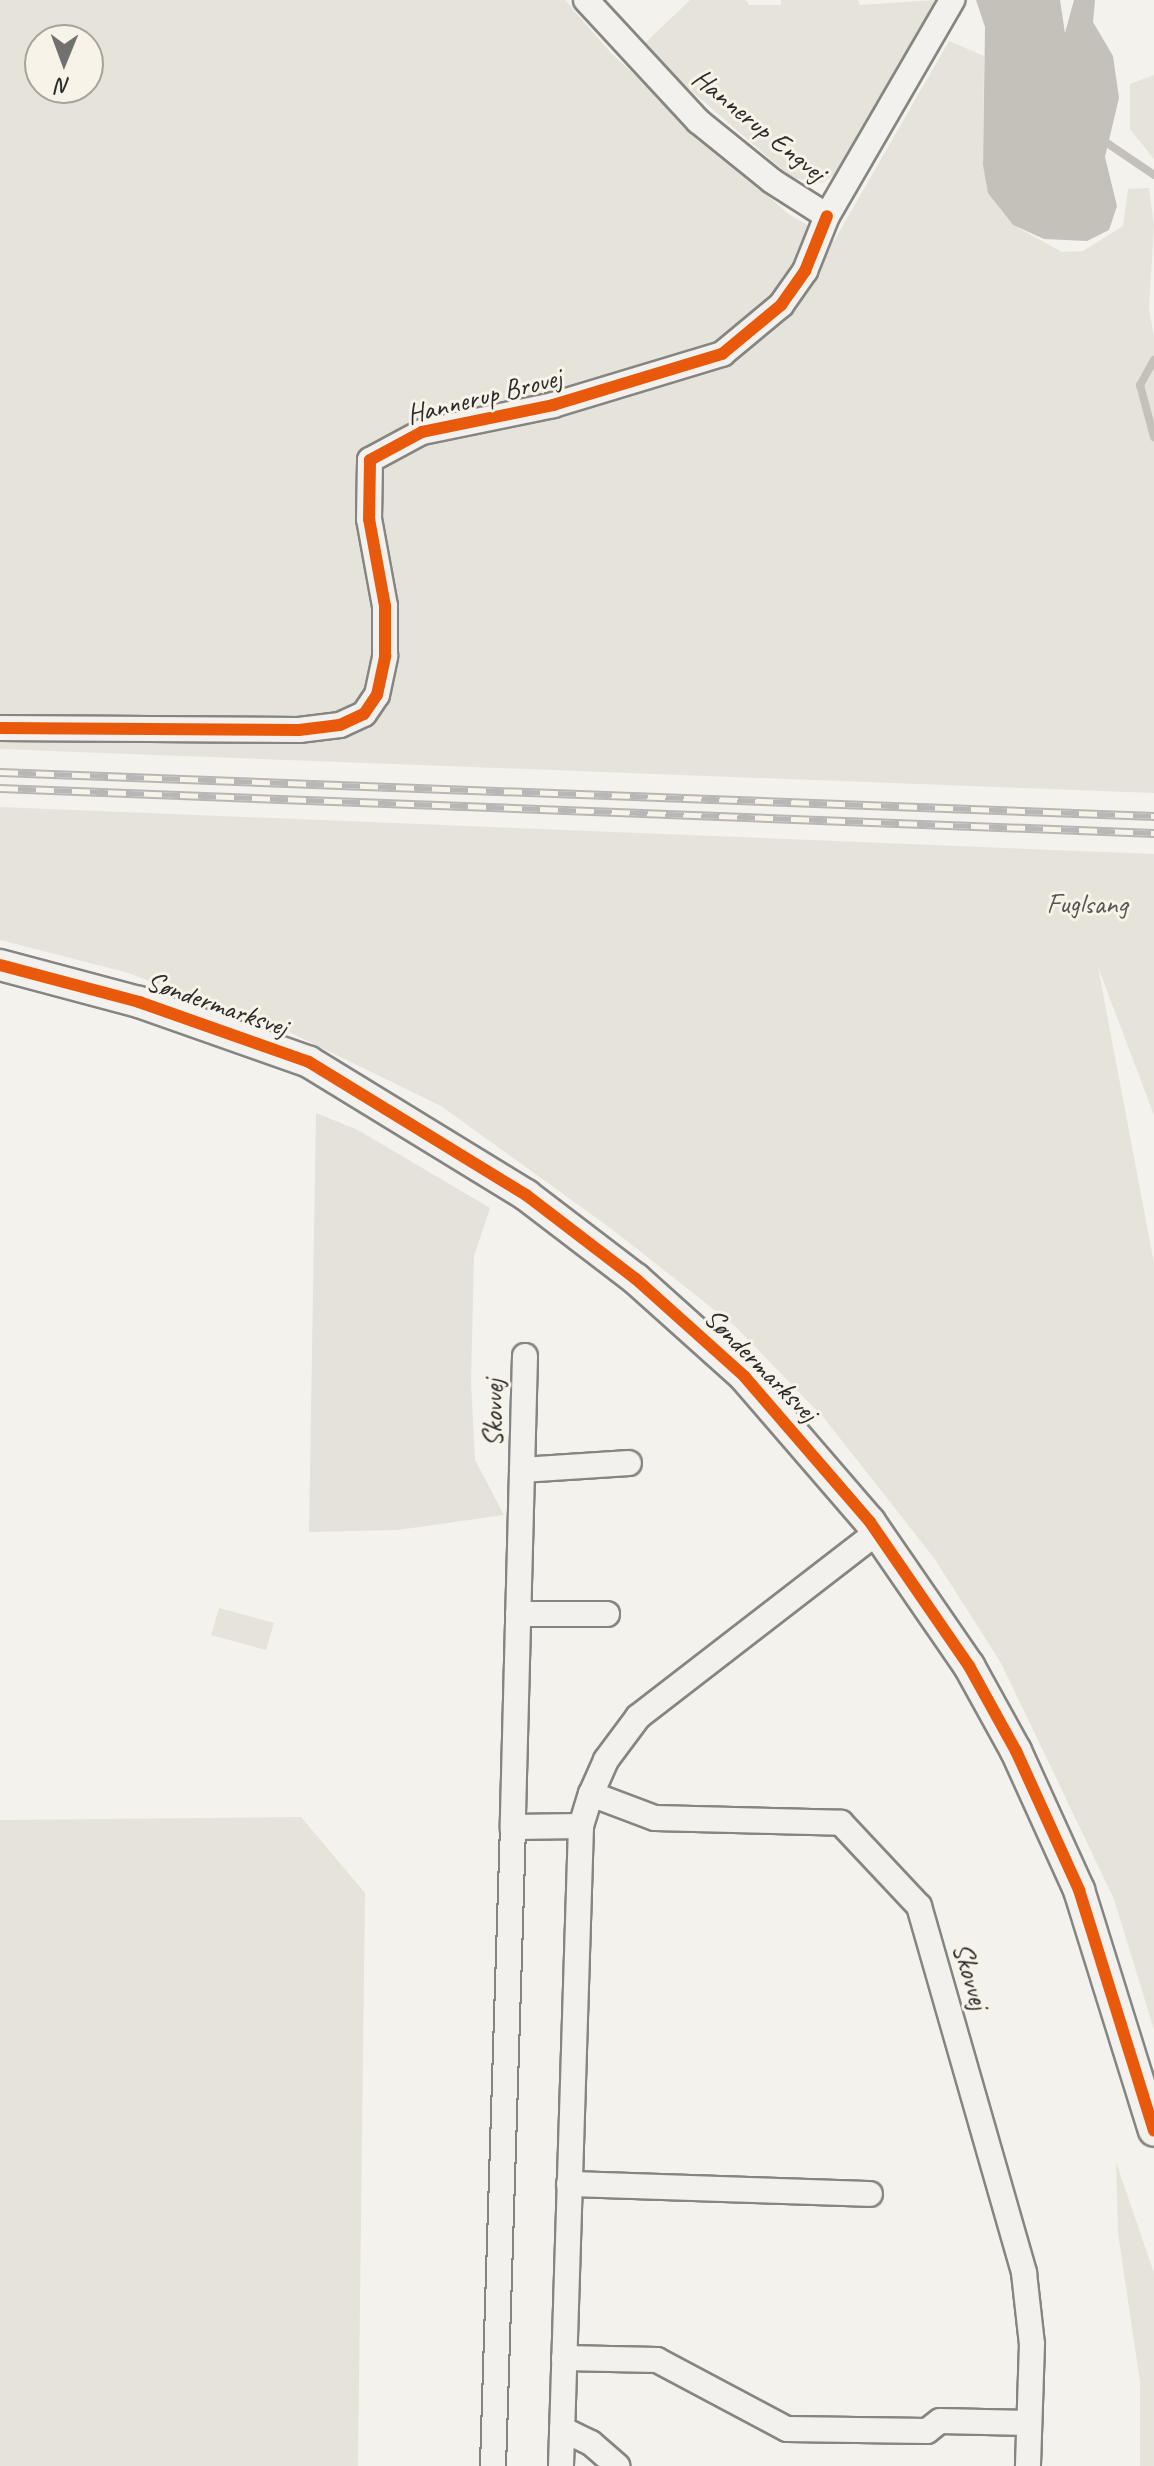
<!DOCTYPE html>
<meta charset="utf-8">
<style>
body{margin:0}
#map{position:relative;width:1154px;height:2466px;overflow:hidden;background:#f4f2ec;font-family:Caveat,sans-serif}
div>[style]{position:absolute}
.built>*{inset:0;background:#e5e2db}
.green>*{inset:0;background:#e6e3da}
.water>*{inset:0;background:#c4c1ba}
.stream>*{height:8px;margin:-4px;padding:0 4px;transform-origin:4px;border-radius:4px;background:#c4c1ba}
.roads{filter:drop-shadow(2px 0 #858582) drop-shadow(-2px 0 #858582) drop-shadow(0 2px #858582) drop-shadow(0 -2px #858582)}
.minor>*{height:24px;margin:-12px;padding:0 12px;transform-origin:12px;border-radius:12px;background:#f2f1ed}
.tertiary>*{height:30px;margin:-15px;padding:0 15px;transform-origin:15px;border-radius:15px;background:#f2f1ed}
.rail>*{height:9px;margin-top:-4.5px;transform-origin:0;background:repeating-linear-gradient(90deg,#f7f3e8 0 18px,#b8b7b5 0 36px);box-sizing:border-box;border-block:2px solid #b8b7b5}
.cycleway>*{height:12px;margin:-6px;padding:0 6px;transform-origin:6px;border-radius:6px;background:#e8590c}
span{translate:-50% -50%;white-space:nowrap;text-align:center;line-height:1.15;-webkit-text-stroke:6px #f7f3e8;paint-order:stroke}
.street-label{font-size:28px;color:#2b2b2b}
.park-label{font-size:28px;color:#575653}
.north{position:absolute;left:24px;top:24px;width:80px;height:80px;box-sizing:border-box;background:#f7f3e8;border:2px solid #a5a39c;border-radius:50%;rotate:181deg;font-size:22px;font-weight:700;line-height:32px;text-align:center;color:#2b2b2b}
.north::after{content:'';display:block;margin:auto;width:28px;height:36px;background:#71716f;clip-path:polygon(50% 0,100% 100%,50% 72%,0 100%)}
</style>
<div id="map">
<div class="built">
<i style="clip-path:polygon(316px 1113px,358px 1130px,490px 1208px,474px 1256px,471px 1382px,475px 1460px,504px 1515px,398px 1530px,309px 1532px)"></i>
</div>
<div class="green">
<i style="clip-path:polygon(evenodd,0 0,565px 0,611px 53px,787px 213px,834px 241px,949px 41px,984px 56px,983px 165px,1000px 209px,1013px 225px,1062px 252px,1083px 251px,1123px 226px,1128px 189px,1149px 188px,1154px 225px,1149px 309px,1154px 337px,1154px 793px,0 749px,0 0,40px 40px,88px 40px,88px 88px,40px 88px,40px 40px)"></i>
<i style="clip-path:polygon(690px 0,746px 0,749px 5px,781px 5px,781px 0,858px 0,860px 5px,935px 0,845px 167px,822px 183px,792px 178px,641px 47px)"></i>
<i style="clip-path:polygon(1154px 75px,1154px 159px,1130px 129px,1130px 84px)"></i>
<i style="clip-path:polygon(0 807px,1154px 854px,1154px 1115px,1098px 967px,1154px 1263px,1154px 2030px,1114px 1899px,1001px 1663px,934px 1558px,824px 1418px,736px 1327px,613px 1230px,441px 1106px,287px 1031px,125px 972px,0 940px)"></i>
<i style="clip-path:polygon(219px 1608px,274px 1623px,266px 1650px,211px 1635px)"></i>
<i style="clip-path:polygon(301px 1817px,365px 1893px,358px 2466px,0 2466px,0 1820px)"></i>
<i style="clip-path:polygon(1116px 2162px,1154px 2273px,1154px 2466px,1140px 2466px,1140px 2382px,1118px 2233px)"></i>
</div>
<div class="water">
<i style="clip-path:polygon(976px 0,1060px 0,1065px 33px,1074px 0,1095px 0,1093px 22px,1113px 56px,1119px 98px,1105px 157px,1117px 206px,1109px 230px,1087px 241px,1044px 239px,1013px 225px,988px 193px,983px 165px,985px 27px)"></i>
</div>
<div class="stream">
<i style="left:1107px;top:143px;width:57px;rotate:34.2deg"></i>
<i style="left:1154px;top:360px;width:29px;rotate:119deg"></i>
<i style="left:1140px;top:385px;width:54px;rotate:74.9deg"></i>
</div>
<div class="roads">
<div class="minor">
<i style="left:586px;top:0;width:165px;rotate:47.2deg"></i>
<i style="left:698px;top:121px;width:95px;rotate:39deg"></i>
<i style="left:772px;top:181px;width:65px;rotate:32.5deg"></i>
<i style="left:827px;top:216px;width:250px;rotate:-59.9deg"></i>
<i style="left:0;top:728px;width:299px;rotate:0.4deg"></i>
<i style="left:299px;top:730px;width:41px;rotate:-7deg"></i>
<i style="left:340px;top:725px;width:26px;rotate:-25deg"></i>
<i style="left:364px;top:714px;width:23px;rotate:-56deg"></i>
<i style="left:377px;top:695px;width:40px;rotate:-78deg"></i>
<i style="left:385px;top:656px;width:50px;rotate:-90deg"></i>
<i style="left:385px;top:606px;width:88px;rotate:-100.4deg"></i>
<i style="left:369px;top:519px;width:59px;rotate:-89deg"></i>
<i style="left:370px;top:460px;width:59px;rotate:-28.3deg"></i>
<i style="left:422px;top:432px;width:134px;rotate:-11.6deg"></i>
<i style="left:553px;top:405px;width:177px;rotate:-16.8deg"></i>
<i style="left:722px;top:354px;width:77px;rotate:-39.7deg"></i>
<i style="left:781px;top:305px;width:42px;rotate:-54.8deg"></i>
<i style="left:805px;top:271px;width:59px;rotate:-68.2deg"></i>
<i style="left:525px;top:1356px;width:471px;rotate:91.5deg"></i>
<i style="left:513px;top:1827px;width:68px;rotate:-0.8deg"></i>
<i style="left:522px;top:1470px;width:107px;rotate:-3.7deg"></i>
<i style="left:518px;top:1614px;width:89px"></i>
<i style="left:591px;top:1794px;width:68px;rotate:20.6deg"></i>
<i style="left:655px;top:1818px;width:186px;rotate:1.5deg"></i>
<i style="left:841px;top:1823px;width:114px;rotate:46.8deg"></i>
<i style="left:919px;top:1906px;width:382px;rotate:74deg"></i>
<i style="left:1024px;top:2273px;width:71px;rotate:83.6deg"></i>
<i style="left:1032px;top:2344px;width:122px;rotate:91.9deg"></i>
<i style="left:569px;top:2184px;width:301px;rotate:1.9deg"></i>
<i style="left:564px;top:2358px;width:93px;rotate:1.2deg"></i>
<i style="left:657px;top:2360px;width:147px;rotate:28deg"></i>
<i style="left:787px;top:2429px;width:140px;rotate:0.8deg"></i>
<i style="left:927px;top:2431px;width:16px;rotate:-38deg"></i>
<i style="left:940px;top:2421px;width:89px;rotate:1.3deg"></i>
<i style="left:562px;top:2429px;width:32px;rotate:26deg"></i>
<i style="left:591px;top:2443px;width:35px;rotate:41deg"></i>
<i style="left:493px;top:2466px;width:639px;rotate:-88.21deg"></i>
<i style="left:561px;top:2466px;width:640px;rotate:-88.21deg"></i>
<i style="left:581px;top:1826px;width:34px;rotate:-73deg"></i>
<i style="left:591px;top:1794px;width:37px;rotate:-66deg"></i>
<i style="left:606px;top:1760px;width:54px;rotate:-53.3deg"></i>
<i style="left:638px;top:1717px;width:302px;rotate:-37.7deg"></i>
</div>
<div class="tertiary">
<i style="left:0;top:965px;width:144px;rotate:14.9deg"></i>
<i style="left:139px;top:1002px;width:180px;rotate:19.4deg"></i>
<i style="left:309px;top:1062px;width:255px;rotate:31.5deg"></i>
<i style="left:526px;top:1195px;width:138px;rotate:37.4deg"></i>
<i style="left:636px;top:1279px;width:145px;rotate:41.9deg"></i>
<i style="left:744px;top:1376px;width:193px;rotate:49.2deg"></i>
<i style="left:870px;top:1522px;width:175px;rotate:55.5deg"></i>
<i style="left:969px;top:1666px;width:97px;rotate:61.1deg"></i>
<i style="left:1016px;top:1751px;width:153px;rotate:65.6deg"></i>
<i style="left:1079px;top:1890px;width:252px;rotate:72.7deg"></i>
</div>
</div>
<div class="rail">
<i style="left:0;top:772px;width:1155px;rotate:2.18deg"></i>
<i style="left:0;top:788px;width:1155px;rotate:2.23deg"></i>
</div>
<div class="cycleway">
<i style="left:0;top:728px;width:299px;rotate:0.4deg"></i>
<i style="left:299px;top:730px;width:41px;rotate:-7deg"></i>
<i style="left:340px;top:725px;width:26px;rotate:-25deg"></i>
<i style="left:364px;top:714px;width:23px;rotate:-56deg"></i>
<i style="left:377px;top:695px;width:40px;rotate:-78deg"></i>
<i style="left:385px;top:656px;width:50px;rotate:-90deg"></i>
<i style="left:385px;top:606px;width:88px;rotate:-100.4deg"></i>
<i style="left:369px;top:519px;width:59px;rotate:-89deg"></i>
<i style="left:370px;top:460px;width:59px;rotate:-28.3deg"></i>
<i style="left:422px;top:432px;width:134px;rotate:-11.6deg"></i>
<i style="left:553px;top:405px;width:177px;rotate:-16.8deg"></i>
<i style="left:722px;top:354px;width:77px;rotate:-39.7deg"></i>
<i style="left:781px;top:305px;width:42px;rotate:-54.8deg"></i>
<i style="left:805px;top:271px;width:59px;rotate:-68.2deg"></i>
<i style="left:0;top:965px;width:144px;rotate:14.9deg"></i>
<i style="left:139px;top:1002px;width:180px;rotate:19.4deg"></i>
<i style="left:309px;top:1062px;width:255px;rotate:31.5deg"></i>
<i style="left:526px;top:1195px;width:138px;rotate:37.4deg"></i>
<i style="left:636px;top:1279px;width:145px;rotate:41.9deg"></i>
<i style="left:744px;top:1376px;width:193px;rotate:49.2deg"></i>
<i style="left:870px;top:1522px;width:175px;rotate:55.5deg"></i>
<i style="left:969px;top:1666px;width:97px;rotate:61.1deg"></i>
<i style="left:1016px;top:1751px;width:153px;rotate:65.6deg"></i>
<i style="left:1079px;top:1890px;width:252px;rotate:72.7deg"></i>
</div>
<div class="street-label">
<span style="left:759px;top:125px;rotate:39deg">Hannerup Engvej</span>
<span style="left:484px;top:396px;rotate:-14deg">Hannerup Brovej</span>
<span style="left:217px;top:1004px;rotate:19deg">Søndermarksvej</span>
<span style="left:761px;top:1365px;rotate:45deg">Søndermarksvej</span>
<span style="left:493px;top:1413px;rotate:-89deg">Skovvej</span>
<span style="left:971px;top:1976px;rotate:74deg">Skovvej</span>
</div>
<div class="park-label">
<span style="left:1087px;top:904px">Fuglsang</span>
</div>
<div class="north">N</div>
</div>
